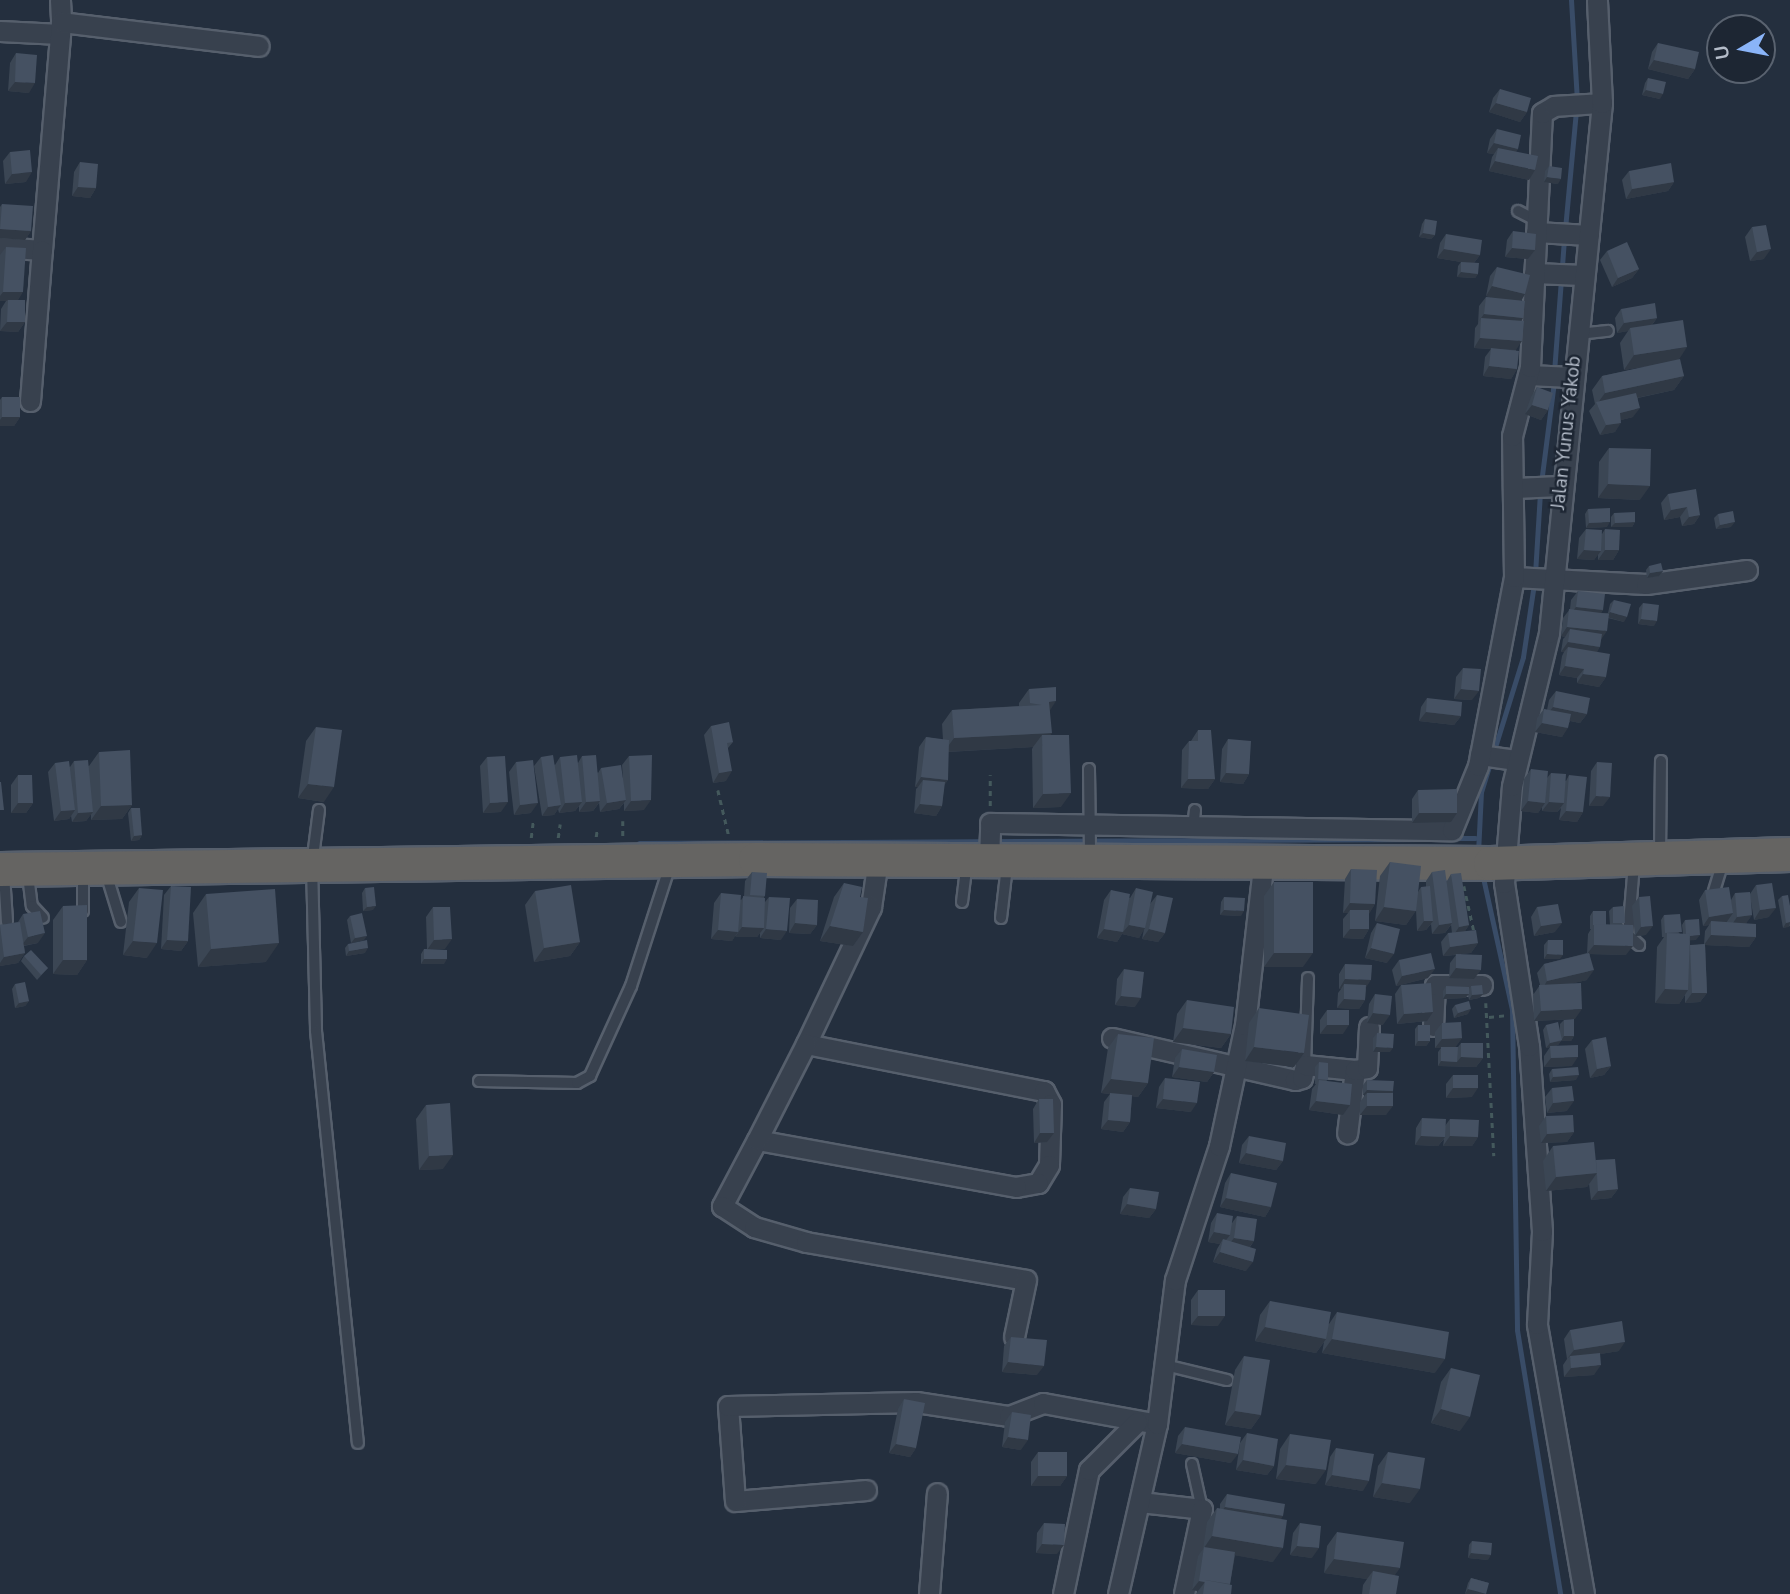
<!DOCTYPE html>
<style>
body{margin:0}
#map{position:relative;width:1790px;height:1594px;overflow:hidden;background:#242f3e;font-family:"Nunito Sans",sans-serif}
div>[style]{position:absolute}
.stream>*{height:5px;margin:-2.5px;padding:0 2.5px;transform-origin:2.5px;border-radius:2.5px;background:#394c67}
.path>*{height:2.5px;margin-top:-1.25px;transform-origin:0;background:repeating-linear-gradient(90deg,#44595c 0 5px,transparent 0 10px)}
.roads{filter:drop-shadow(2px 0 #565f6c) drop-shadow(-2px 0 #565f6c) drop-shadow(0 2px #565f6c) drop-shadow(0 -2px #565f6c)}
.service>*{height:10px;margin:-5px;padding:0 5px;transform-origin:5px;border-radius:5px;background:#38414e}
.minor>*{height:19px;margin:-9.5px;padding:0 9.5px;transform-origin:9.5px;border-radius:9.5px;background:#38414e}
.trunk>*{height:33px;margin:-16.5px;padding:0 16.5px;transform-origin:16.5px;border-radius:16.5px;background:#656462}
.wall>*{inset:0;background:#3b4654}
.shaded-wall>*{inset:0;background:#303945}
.building>*{inset:0;background:#455162}
span{translate:-50% -50%;white-space:nowrap;text-align:center;line-height:1.15;-webkit-text-stroke:5px #1d2633;paint-order:stroke}
.street-label{font-size:19px;color:#b4bcc9}
.north{position:absolute;left:1706px;top:14px;width:70px;height:70px;box-sizing:border-box;background:#1d2633;border:2px solid #59626f;border-radius:50%;rotate:260deg;font-size:19px;font-weight:700;line-height:28px;text-align:center;color:#b4bcc9}
.north::after{content:'';display:block;margin:auto;width:24px;height:32px;background:#8ab4f8;clip-path:polygon(50% 0,100% 100%,50% 72%,0 100%)}
</style>
<div id="map">
<div class="stream">
<i style="left:1571px;top:0;width:100px;rotate:86.6deg"></i>
<i style="left:1565px;top:229px;width:120px;rotate:-84.7deg"></i>
<i style="left:1554px;top:372px;width:134px;rotate:-85.7deg"></i>
<i style="left:1541px;top:483px;width:102px;rotate:-82.7deg"></i>
<i style="left:1535px;top:574px;width:81px;rotate:-86.5deg"></i>
<i style="left:1451px;top:838px;width:24px"></i>
<i style="left:639px;top:843px;width:785px;rotate:-0.29deg"></i>
<i style="left:1478px;top:853px;width:61px;rotate:-87.2deg"></i>
<i style="left:1481px;top:792px;width:141px;rotate:-72.7deg"></i>
<i style="left:1523px;top:657px;width:75px;rotate:-81.5deg"></i>
<i style="left:1482px;top:873px;width:139px;rotate:77.6deg"></i>
<i style="left:1512px;top:1009px;width:321px;rotate:89.1deg"></i>
<i style="left:1517px;top:1330px;width:267px;rotate:80.7deg"></i>
</div>
<div class="path">
<i style="left:718px;top:790px;width:47px;rotate:76.6deg"></i>
<i style="left:990px;top:806px;width:31px;rotate:-90deg"></i>
<i style="left:623px;top:821px;width:16px;rotate:90deg"></i>
<i style="left:596px;top:837px;width:7px;rotate:-82deg"></i>
<i style="left:531px;top:838px;width:16px;rotate:-83deg"></i>
<i style="left:558px;top:838px;width:14px;rotate:-82deg"></i>
<i style="left:1464px;top:886px;width:46px;rotate:77.5deg"></i>
<i style="left:1486px;top:1003px;width:153px;rotate:87deg"></i>
<i style="left:1489px;top:1017px;width:18px;rotate:-6deg"></i>
</div>
<div class="roads">
<div class="service">
<i style="left:1518px;top:211px;width:18px;rotate:27deg"></i>
<i style="left:1578px;top:334px;width:30px;rotate:-6deg"></i>
<i style="left:1089px;top:769px;width:87px;rotate:89.3deg"></i>
<i style="left:319px;top:810px;width:55px;rotate:97.3deg"></i>
<i style="left:312px;top:865px;width:166px;rotate:88.6deg"></i>
<i style="left:316px;top:1031px;width:414px;rotate:84.2deg"></i>
<i style="left:1193px;top:829px;width:19px;rotate:-84deg"></i>
<i style="left:1660px;top:854px;width:93px;rotate:-89.4deg"></i>
<i style="left:1634px;top:864px;width:71px;rotate:94.8deg"></i>
<i style="left:1628px;top:935px;width:15px;rotate:42deg"></i>
<i style="left:106px;top:873px;width:51px;rotate:73deg"></i>
<i style="left:4px;top:874px;width:48px;rotate:86.4deg"></i>
<i style="left:28px;top:875px;width:31px;rotate:83deg"></i>
<i style="left:32px;top:906px;width:16px;rotate:47deg"></i>
<i style="left:1714px;top:891px;width:31px;rotate:-73deg"></i>
<i style="left:962px;top:902px;width:38px;rotate:-83deg"></i>
<i style="left:83px;top:911px;width:38px;rotate:-90deg"></i>
<i style="left:1001px;top:918px;width:52px;rotate:-83.4deg"></i>
<i style="left:1305px;top:1065px;width:87px;rotate:-88deg"></i>
<i style="left:479px;top:1081px;width:98px;rotate:1.2deg"></i>
<i style="left:577px;top:1083px;width:15px;rotate:-28deg"></i>
<i style="left:590px;top:1076px;width:99px;rotate:-65.5deg"></i>
<i style="left:631px;top:986px;width:127px;rotate:-72.1deg"></i>
<i style="left:1165px;top:1365px;width:64px;rotate:13.6deg"></i>
<i style="left:1192px;top:1464px;width:46px;rotate:77.5deg"></i>
</div>
<div class="minor">
<i style="left:60px;top:0;width:22px;rotate:87deg"></i>
<i style="left:0;top:31px;width:60px;rotate:2.9deg"></i>
<i style="left:1536px;top:232px;width:53px;rotate:3.2deg"></i>
<i style="left:0;top:247px;width:42px;rotate:4.1deg"></i>
<i style="left:42px;top:250px;width:229px;rotate:-85.2deg"></i>
<i style="left:61px;top:22px;width:199px;rotate:6.9deg"></i>
<i style="left:1534px;top:273px;width:49px;rotate:2.3deg"></i>
<i style="left:1528px;top:375px;width:44px;rotate:2.6deg"></i>
<i style="left:30px;top:401px;width:151px;rotate:-85.5deg"></i>
<i style="left:1513px;top:488px;width:48px;rotate:-2.4deg"></i>
<i style="left:1514px;top:577px;width:132px;rotate:3deg"></i>
<i style="left:1646px;top:584px;width:102px;rotate:-7.9deg"></i>
<i style="left:1480px;top:755px;width:37px;rotate:8deg"></i>
<i style="left:878px;top:860px;width:48px;rotate:98.5deg"></i>
<i style="left:871px;top:907px;width:152px;rotate:115.4deg"></i>
<i style="left:806px;top:1044px;width:243px;rotate:11.2deg"></i>
<i style="left:1044px;top:1091px;width:15px;rotate:62deg"></i>
<i style="left:1051px;top:1104px;width:61px;rotate:91.9deg"></i>
<i style="left:1049px;top:1165px;width:21px;rotate:121deg"></i>
<i style="left:1038px;top:1183px;width:22px;rotate:170deg"></i>
<i style="left:1016px;top:1187px;width:263px;rotate:-169.7deg"></i>
<i style="left:757px;top:1140px;width:75px;rotate:117.9deg"></i>
<i style="left:722px;top:1206px;width:38px;rotate:33deg"></i>
<i style="left:754px;top:1227px;width:54px;rotate:16.1deg"></i>
<i style="left:806px;top:1242px;width:223px;rotate:9.8deg"></i>
<i style="left:1026px;top:1280px;width:58px;rotate:101.9deg"></i>
<i style="left:989px;top:860px;width:37px;rotate:-88deg"></i>
<i style="left:990px;top:823px;width:462px;rotate:0.9deg"></i>
<i style="left:1452px;top:830px;width:69px;rotate:-67.9deg"></i>
<i style="left:1478px;top:766px;width:192px;rotate:-79.2deg"></i>
<i style="left:1514px;top:577px;width:141px;rotate:-90.8deg"></i>
<i style="left:1512px;top:436px;width:71px;rotate:-75.4deg"></i>
<i style="left:1530px;top:367px;width:254px;rotate:-87.3deg"></i>
<i style="left:1542px;top:113px;width:14px;rotate:-30deg"></i>
<i style="left:1554px;top:106px;width:48px;rotate:-3.6deg"></i>
<i style="left:1433px;top:1026px;width:41px;rotate:-87.2deg"></i>
<i style="left:1435px;top:985px;width:47px"></i>
<i style="left:1112px;top:1038px;width:188px;rotate:12.9deg"></i>
<i style="left:1295px;top:1080px;width:7px;rotate:-16deg"></i>
<i style="left:1302px;top:1078px;width:13px;rotate:-77deg"></i>
<i style="left:1305px;top:1065px;width:50px;rotate:5.7deg"></i>
<i style="left:1355px;top:1070px;width:64px;rotate:97.1deg"></i>
<i style="left:1355px;top:1070px;width:12px;rotate:-9deg"></i>
<i style="left:1367px;top:1068px;width:41px;rotate:-87.2deg"></i>
<i style="left:757px;top:1140px;width:108px;rotate:-63deg"></i>
<i style="left:866px;top:1490px;width:131px;rotate:175.2deg"></i>
<i style="left:735px;top:1501px;width:95px;rotate:-94.2deg"></i>
<i style="left:728px;top:1406px;width:188px;rotate:-1.2deg"></i>
<i style="left:916px;top:1402px;width:94px;rotate:8.6deg"></i>
<i style="left:1009px;top:1416px;width:36px;rotate:-21deg"></i>
<i style="left:1043px;top:1403px;width:116px;rotate:10.4deg"></i>
<i style="left:1140px;top:1502px;width:62px;rotate:6.4deg"></i>
<i style="left:1202px;top:1509px;width:87px;rotate:102deg"></i>
<i style="left:929px;top:1594px;width:101px;rotate:-85.5deg"></i>
<i style="left:1063px;top:1594px;width:127px;rotate:-78.2deg"></i>
<i style="left:1089px;top:1470px;width:68px;rotate:-45deg"></i>
<i style="left:1118px;top:1594px;width:174px;rotate:-77.1deg"></i>
<i style="left:1157px;top:1424px;width:145px;rotate:-82.9deg"></i>
<i style="left:1175px;top:1280px;width:141px;rotate:-71.8deg"></i>
<i style="left:1219px;top:1146px;width:124px;rotate:-77.9deg"></i>
<i style="left:1245px;top:1025px;width:167px;rotate:-83.5deg"></i>
<i style="left:1584px;top:1594px;width:274px;rotate:-99.9deg"></i>
<i style="left:1537px;top:1324px;width:93px;rotate:-86.9deg"></i>
<i style="left:1542px;top:1231px;width:185px;rotate:-94deg"></i>
<i style="left:1529px;top:1046px;width:165px;rotate:-98.7deg"></i>
<i style="left:1504px;top:883px;width:97px;rotate:-85.3deg"></i>
<i style="left:1512px;top:786px;width:157px;rotate:-76.4deg"></i>
<i style="left:1549px;top:633px;width:533px;rotate:-84.29deg"></i>
<i style="left:1602px;top:103px;width:103px;rotate:-92.8deg"></i>
</div>
<div class="trunk">
<i style="left:0;top:869px;width:755px;rotate:-0.76deg"></i>
<i style="left:755px;top:859px;width:735px;rotate:0.31deg"></i>
<i style="left:1490px;top:863px;width:300px;rotate:-1.7deg"></i>
</div>
</div>
<div class="wall">
<i style="clip-path:polygon(1658px 43px,1695px 69px,1688px 79px,1648px 69px,1652px 52px)"></i>
<i style="clip-path:polygon(16px 53px,29px 93px,8px 91px,10px 63px)"></i>
<i style="clip-path:polygon(1648px 78px,1660px 99px,1642px 95px,1645px 83px)"></i>
<i style="clip-path:polygon(1500px 89px,1527px 112px,1520px 122px,1489px 112px,1493px 98px)"></i>
<i style="clip-path:polygon(1497px 129px,1518px 149px,1516px 151px,1529px 180px,1489px 171px,1492px 157px,1494px 154px,1487px 153px,1490px 139px)"></i>
<i style="clip-path:polygon(10px 152px,26px 182px,5px 184px,3px 161px)"></i>
<i style="clip-path:polygon(80px 162px,96px 188px,90px 198px,72px 196px,74px 172px)"></i>
<i style="clip-path:polygon(1549px 166px,1558px 184px,1544px 182px,1545px 171px)"></i>
<i style="clip-path:polygon(1629px 171px,1674px 182px,1668px 191px,1626px 199px,1622px 180px)"></i>
<i style="clip-path:polygon(2px 204px,31px 231px,25px 240px,0 238px,0 207px)"></i>
<i style="clip-path:polygon(1425px 219px,1435px 235px,1431px 239px,1419px 237px,1422px 224px)"></i>
<i style="clip-path:polygon(1752px 227px,1764px 259px,1750px 261px,1745px 237px)"></i>
<i style="clip-path:polygon(1513px 231px,1535px 250px,1528px 259px,1505px 257px,1507px 240px)"></i>
<i style="clip-path:polygon(1446px 234px,1480px 255px,1474px 263px,1478px 274px,1475px 278px,1457px 277px,1458px 266px,1461px 262px,1437px 258px,1440px 243px)"></i>
<i style="clip-path:polygon(6px 247px,18px 300px,25px 322px,18px 332px,0 331px,1px 309px,6px 301px,0 301px,0 255px)"></i>
<i style="clip-path:polygon(1607px 251px,1639px 269px,1632px 278px,1612px 287px,1600px 260px)"></i>
<i style="clip-path:polygon(1497px 267px,1525px 294px,1521px 301px,1522px 321px,1516px 350px,1517px 369px,1511px 379px,1483px 376px,1485px 357px,1491px 349px,1474px 348px,1475px 328px,1478px 324px,1479px 306px,1486px 297px,1495px 298px,1486px 296px,1490px 276px)"></i>
<i style="clip-path:polygon(1621px 309px,1657px 318px,1652px 325px,1679px 360px,1684px 376px,1674px 390px,1638px 398px,1633px 417px,1621px 420px,1615px 432px,1600px 435px,1589px 411px,1595px 404px,1592px 390px,1602px 376px,1655px 365px,1624px 370px,1620px 343px,1628px 331px,1617px 333px,1615px 318px)"></i>
<i style="clip-path:polygon(1537px 387px,1548px 410px,1541px 420px,1525px 414px,1531px 397px)"></i>
<i style="clip-path:polygon(2px 397px,20px 417px,14px 426px,0 426px,0 400px)"></i>
<i style="clip-path:polygon(1609px 448px,1640px 500px,1598px 498px,1599px 462px)"></i>
<i style="clip-path:polygon(1668px 494px,1700px 515px,1694px 524px,1682px 526px,1680px 517px,1664px 520px,1661px 503px)"></i>
<i style="clip-path:polygon(1588px 509px,1607px 527px,1586px 528px,1585px 514px)"></i>
<i style="clip-path:polygon(1614px 513px,1635px 522px,1632px 527px,1611px 527px,1611px 517px)"></i>
<i style="clip-path:polygon(1718px 514px,1731px 527px,1716px 529px,1714px 518px)"></i>
<i style="clip-path:polygon(1586px 529px,1602px 534px,1605px 529px,1619px 550px,1613px 560px,1598px 560px,1598px 554px,1594px 560px,1577px 559px,1579px 538px)"></i>
<i style="clip-path:polygon(1649px 566px,1663px 571px,1659px 576px,1647px 578px,1646px 570px)"></i>
<i style="clip-path:polygon(1578px 591px,1603px 610px,1601px 613px,1608px 613px,1610px 604px,1614px 600px,1624px 622px,1608px 618px,1597px 652px,1606px 677px,1599px 687px,1577px 683px,1577px 678px,1559px 675px,1562px 656px,1564px 652px,1561px 652px,1563px 639px,1565px 637px,1561px 636px,1563px 618px,1570px 609px,1571px 600px)"></i>
<i style="clip-path:polygon(1643px 603px,1654px 626px,1638px 624px,1639px 608px)"></i>
<i style="clip-path:polygon(1463px 668px,1472px 700px,1454px 699px,1456px 677px)"></i>
<i style="clip-path:polygon(1029px 689px,1050px 710px,1050px 735px,1061px 807px,1033px 808px,1032px 749px,1033px 747px,948px 752px,948px 780px,944px 785px,942px 806px,936px 816px,914px 813px,916px 789px,918px 787px,915px 787px,919px 747px,926px 737px,943px 740px,942px 724px,952px 710px,1019px 706px,1019px 703px)"></i>
<i style="clip-path:polygon(1556px 691px,1587px 714px,1580px 723px,1570px 721px,1562px 737px,1535px 732px,1537px 718px,1544px 709px,1547px 710px,1549px 700px)"></i>
<i style="clip-path:polygon(1427px 698px,1461px 716px,1454px 725px,1419px 721px,1421px 707px)"></i>
<i style="clip-path:polygon(711px 726px,733px 742px,728px 748px,726px 781px,713px 783px,704px 735px)"></i>
<i style="clip-path:polygon(316px 727px,324px 802px,298px 798px,306px 741px)"></i>
<i style="clip-path:polygon(1198px 730px,1215px 779px,1208px 789px,1181px 788px,1182px 750px,1189px 741px,1191px 741px)"></i>
<i style="clip-path:polygon(1228px 739px,1249px 774px,1243px 784px,1220px 782px,1222px 749px)"></i>
<i style="clip-path:polygon(99px 752px,132px 805px,122px 819px,91px 820px,91px 814px,86px 821px,72px 822px,71px 816px,69px 819px,54px 821px,48px 772px,55px 763px,70px 767px,74px 761px,89px 766px)"></i>
<i style="clip-path:polygon(582px 756px,598px 773px,601px 768px,623px 778px,622px 765px,629px 756px,644px 810px,624px 811px,624px 803px,619px 809px,600px 812px,599px 803px,593px 811px,579px 812px,579px 806px,575px 811px,559px 813px,558px 809px,554px 815px,542px 816px,534px 766px,541px 757px,555px 765px,560px 757px,578px 763px)"></i>
<i style="clip-path:polygon(487px 757px,501px 812px,483px 813px,480px 766px)"></i>
<i style="clip-path:polygon(516px 762px,531px 813px,514px 815px,509px 772px)"></i>
<i style="clip-path:polygon(1597px 762px,1603px 806px,1589px 806px,1591px 771px)"></i>
<i style="clip-path:polygon(1531px 769px,1547px 778px,1551px 773px,1566px 781px,1569px 775px,1583px 812px,1577px 822px,1559px 820px,1561px 808px,1557px 812px,1542px 811px,1542px 807px,1538px 813px,1521px 811px,1524px 779px)"></i>
<i style="clip-path:polygon(18px 775px,33px 803px,26px 813px,11px 813px,11px 785px)"></i>
<i style="clip-path:polygon(1418px 790px,1457px 813px,1451px 822px,1412px 823px,1412px 799px)"></i>
<i style="clip-path:polygon(131px 808px,142px 835px,139px 840px,131px 841px,128px 813px)"></i>
<i style="clip-path:polygon(1390px 862px,1418px 892px,1421px 887px,1426px 887px,1426px 881px,1432px 872px,1447px 881px,1451px 874px,1469px 925px,1465px 931px,1478px 943px,1471px 953px,1461px 954px,1474px 979px,1449px 978px,1450px 963px,1456px 955px,1443px 956px,1441px 942px,1448px 933px,1452px 933px,1451px 925px,1445px 933px,1432px 934px,1431px 924px,1426px 930px,1417px 931px,1416px 910px,1406px 925px,1375px 921px,1380px 876px)"></i>
<i style="clip-path:polygon(1351px 869px,1375px 904px,1369px 913px,1369px 929px,1363px 939px,1343px 938px,1343px 919px,1348px 913px,1343px 913px,1345px 879px)"></i>
<i style="clip-path:polygon(752px 872px,765px 896px,764px 897px,765px 902px,769px 897px,781px 940px,760px 938px,760px 933px,757px 937px,735px 936px,732px 941px,711px 939px,714px 903px,721px 893px,741px 900px,744px 896px,745px 881px)"></i>
<i style="clip-path:polygon(1274px 882px,1303px 967px,1264px 967px,1264px 896px)"></i>
<i style="clip-path:polygon(844px 883px,860px 897px,863px 932px,853px 946px,820px 941px,834px 897px)"></i>
<i style="clip-path:polygon(1756px 885px,1769px 917px,1754px 920px,1751px 902px,1752px 915px,1746px 923px,1756px 937px,1749px 947px,1705px 945px,1707px 993px,1700px 1002px,1685px 1003px,1685px 995px,1679px 1004px,1655px 1003px,1657px 947px,1664px 937px,1662px 937px,1661px 920px,1664px 915px,1680px 934px,1683px 934px,1682px 925px,1685px 920px,1696px 940px,1690px 940px,1690px 946px,1704px 944px,1705px 931px,1709px 925px,1703px 926px,1699px 900px,1705px 890px,1731px 900px,1735px 893px,1750px 894px)"></i>
<i style="clip-path:polygon(171px 886px,188px 941px,181px 951px,161px 949px,164px 895px)"></i>
<i style="clip-path:polygon(139px 888px,147px 958px,123px 955px,129px 902px)"></i>
<i style="clip-path:polygon(365px 888px,373px 910px,363px 911px,362px 893px)"></i>
<i style="clip-path:polygon(1136px 888px,1150px 904px,1157px 895px,1165px 933px,1158px 942px,1142px 939px,1144px 929px,1139px 938px,1122px 934px,1117px 942px,1097px 938px,1104px 900px,1111px 890px,1130px 898px)"></i>
<i style="clip-path:polygon(535px 891px,580px 942px,570px 956px,534px 962px,525px 905px)"></i>
<i style="clip-path:polygon(206px 894px,266px 962px,198px 967px,193px 913px)"></i>
<i style="clip-path:polygon(1782px 896px,1790px 906px,1790px 926px,1783px 928px,1778px 900px)"></i>
<i style="clip-path:polygon(1224px 897px,1241px 916px,1220px 915px,1221px 902px)"></i>
<i style="clip-path:polygon(1639px 897px,1646px 935px,1635px 936px,1632px 906px)"></i>
<i style="clip-path:polygon(797px 899px,817px 925px,810px 934px,789px 933px,790px 908px)"></i>
<i style="clip-path:polygon(63px 906px,87px 960px,77px 975px,53px 974px,53px 920px)"></i>
<i style="clip-path:polygon(433px 907px,445px 949px,430px 949px,444px 964px,421px 964px,421px 954px,424px 949px,427px 949px,426px 917px)"></i>
<i style="clip-path:polygon(1537px 907px,1555px 932px,1534px 936px,1531px 917px)"></i>
<i style="clip-path:polygon(1613px 907px,1623px 925px,1626px 955px,1590px 954px,1587px 980px,1569px 984px,1575px 1019px,1534px 1021px,1533px 995px,1540px 985px,1537px 973px,1544px 964px,1587px 953px,1588px 934px,1591px 929px,1590px 929px,1590px 916px,1593px 911px,1606px 925px,1610px 925px,1609px 911px)"></i>
<i style="clip-path:polygon(23px 914px,38px 943px,24px 946px,25px 953px,18px 963px,0 966px,0 925px,18px 922px)"></i>
<i style="clip-path:polygon(350px 916px,364px 940px,351px 943px,347px 920px)"></i>
<i style="clip-path:polygon(1377px 923px,1387px 963px,1365px 958px,1371px 933px)"></i>
<i style="clip-path:polygon(1548px 940px,1560px 959px,1544px 959px,1544px 945px)"></i>
<i style="clip-path:polygon(348px 944px,365px 953px,346px 956px,345px 948px)"></i>
<i style="clip-path:polygon(24px 956px,48px 968px,37px 980px,21px 961px)"></i>
<i style="clip-path:polygon(1399px 960px,1428px 978px,1396px 986px,1392px 970px)"></i>
<i style="clip-path:polygon(1345px 964px,1366px 988px,1365px 1000px,1359px 1009px,1337px 1008px,1338px 993px,1341px 989px,1339px 989px,1339px 974px)"></i>
<i style="clip-path:polygon(1124px 969px,1135px 1007px,1115px 1005px,1117px 979px)"></i>
<i style="clip-path:polygon(15px 984px,29px 1001px,25px 1006px,15px 1008px,12px 989px)"></i>
<i style="clip-path:polygon(1401px 985px,1427px 1021px,1397px 1024px,1395px 994px)"></i>
<i style="clip-path:polygon(1446px 986px,1469px 989px,1471px 986px,1483px 994px,1479px 998px,1469px 1000px,1468px 995px,1465px 998px,1443px 999px,1443px 991px)"></i>
<i style="clip-path:polygon(1375px 994px,1383px 1025px,1367px 1023px,1369px 1004px)"></i>
<i style="clip-path:polygon(1187px 1000px,1231px 1034px,1221px 1048px,1173px 1042px,1177px 1014px)"></i>
<i style="clip-path:polygon(1455px 1005px,1468px 1014px,1454px 1018px,1452px 1009px)"></i>
<i style="clip-path:polygon(1259px 1008px,1294px 1067px,1245px 1061px,1249px 1023px)"></i>
<i style="clip-path:polygon(1327px 1010px,1343px 1034px,1320px 1034px,1320px 1020px)"></i>
<i style="clip-path:polygon(1564px 1020px,1574px 1036px,1571px 1041px,1561px 1041px,1558px 1045px,1554px 1046px,1572px 1066px,1544px 1067px,1544px 1056px,1550px 1047px,1546px 1048px,1543px 1030px,1546px 1025px,1560px 1034px,1560px 1024px)"></i>
<i style="clip-path:polygon(1442px 1023px,1462px 1038px,1455px 1047px,1458px 1047px,1461px 1043px,1483px 1058px,1476px 1067px,1438px 1066px,1438px 1052px,1441px 1048px,1435px 1048px,1435px 1032px)"></i>
<i style="clip-path:polygon(1418px 1025px,1430px 1041px,1426px 1046px,1415px 1046px,1415px 1029px)"></i>
<i style="clip-path:polygon(1377px 1033px,1390px 1052px,1373px 1052px,1373px 1038px)"></i>
<i style="clip-path:polygon(1118px 1034px,1148px 1083px,1138px 1097px,1132px 1096px,1130px 1122px,1123px 1132px,1101px 1129px,1104px 1102px,1110px 1094px,1101px 1093px,1108px 1048px)"></i>
<i style="clip-path:polygon(1592px 1040px,1611px 1066px,1604px 1075px,1590px 1078px,1585px 1049px)"></i>
<i style="clip-path:polygon(1182px 1049px,1214px 1072px,1207px 1082px,1172px 1077px,1175px 1058px)"></i>
<i style="clip-path:polygon(1319px 1062px,1327px 1081px,1350px 1105px,1343px 1115px,1309px 1110px,1312px 1089px,1316px 1084px,1315px 1084px,1315px 1067px)"></i>
<i style="clip-path:polygon(1552px 1069px,1576px 1080px,1550px 1082px,1549px 1074px)"></i>
<i style="clip-path:polygon(1453px 1075px,1472px 1097px,1446px 1098px,1446px 1084px)"></i>
<i style="clip-path:polygon(1165px 1078px,1191px 1112px,1156px 1108px,1159px 1087px)"></i>
<i style="clip-path:polygon(1367px 1080px,1393px 1091px,1386px 1115px,1360px 1115px,1360px 1102px,1365px 1095px,1363px 1095px,1363px 1085px)"></i>
<i style="clip-path:polygon(1552px 1088px,1567px 1111px,1547px 1113px,1545px 1097px)"></i>
<i style="clip-path:polygon(1039px 1099px,1047px 1142px,1034px 1143px,1033px 1109px)"></i>
<i style="clip-path:polygon(426px 1105px,443px 1169px,419px 1170px,416px 1119px)"></i>
<i style="clip-path:polygon(1546px 1116px,1574px 1132px,1567px 1142px,1541px 1143px,1539px 1126px)"></i>
<i style="clip-path:polygon(1422px 1118px,1445px 1126px,1450px 1119px,1478px 1137px,1472px 1146px,1443px 1146px,1444px 1139px,1438px 1146px,1415px 1145px,1416px 1128px)"></i>
<i style="clip-path:polygon(1249px 1136px,1283px 1161px,1276px 1170px,1239px 1163px,1242px 1145px)"></i>
<i style="clip-path:polygon(1553px 1146px,1596px 1160px,1618px 1189px,1611px 1198px,1591px 1200px,1589px 1184px,1587px 1187px,1546px 1191px,1543px 1161px)"></i>
<i style="clip-path:polygon(1231px 1173px,1271px 1207px,1265px 1217px,1220px 1207px,1225px 1183px)"></i>
<i style="clip-path:polygon(1130px 1188px,1156px 1209px,1149px 1218px,1120px 1214px,1123px 1197px)"></i>
<i style="clip-path:polygon(1217px 1213px,1232px 1223px,1237px 1216px,1254px 1241px,1250px 1247px,1246px 1271px,1213px 1262px,1217px 1249px,1220px 1244px,1208px 1242px,1211px 1223px)"></i>
<i style="clip-path:polygon(1198px 1290px,1218px 1326px,1191px 1325px,1191px 1300px)"></i>
<i style="clip-path:polygon(1270px 1301px,1329px 1324px,1337px 1312px,1435px 1373px,1322px 1353px,1324px 1342px,1316px 1353px,1255px 1341px,1260px 1315px)"></i>
<i style="clip-path:polygon(1570px 1330px,1619px 1351px,1600px 1354px,1594px 1375px,1564px 1377px,1563px 1365px,1567px 1359px,1564px 1339px)"></i>
<i style="clip-path:polygon(1011px 1337px,1037px 1375px,1002px 1372px,1004px 1346px)"></i>
<i style="clip-path:polygon(1244px 1356px,1261px 1415px,1251px 1429px,1225px 1425px,1235px 1370px)"></i>
<i style="clip-path:polygon(1451px 1368px,1460px 1431px,1431px 1423px,1441px 1382px)"></i>
<i style="clip-path:polygon(904px 1399px,916px 1448px,910px 1457px,889px 1453px,898px 1409px)"></i>
<i style="clip-path:polygon(1012px 1412px,1021px 1450px,1002px 1447px,1005px 1422px)"></i>
<i style="clip-path:polygon(1185px 1427px,1231px 1463px,1175px 1453px,1178px 1436px)"></i>
<i style="clip-path:polygon(1247px 1433px,1274px 1466px,1267px 1475px,1236px 1470px,1240px 1443px)"></i>
<i style="clip-path:polygon(1290px 1434px,1316px 1484px,1276px 1479px,1280px 1449px)"></i>
<i style="clip-path:polygon(1336px 1448px,1363px 1491px,1325px 1485px,1330px 1457px)"></i>
<i style="clip-path:polygon(1038px 1452px,1067px 1476px,1060px 1486px,1031px 1486px,1031px 1462px)"></i>
<i style="clip-path:polygon(1388px 1452px,1410px 1503px,1373px 1497px,1378px 1466px)"></i>
<i style="clip-path:polygon(1227px 1494px,1281px 1519px,1273px 1562px,1235px 1555px,1230px 1584px,1231px 1594px,1196px 1594px,1198px 1591px,1192px 1590px,1198px 1556px,1203px 1549px,1207px 1522px,1217px 1508px,1220px 1509px,1220px 1504px)"></i>
<i style="clip-path:polygon(1044px 1523px,1057px 1554px,1036px 1553px,1037px 1533px)"></i>
<i style="clip-path:polygon(1300px 1523px,1312px 1558px,1290px 1555px,1293px 1533px)"></i>
<i style="clip-path:polygon(1337px 1532px,1395px 1575px,1396px 1594px,1362px 1594px,1363px 1585px,1367px 1579px,1324px 1573px,1327px 1546px)"></i>
<i style="clip-path:polygon(1472px 1541px,1488px 1560px,1468px 1558px,1469px 1545px)"></i>
<i style="clip-path:polygon(1471px 1578px,1489px 1583px,1465px 1594px,1468px 1583px)"></i>
</div>
<div class="shaded-wall">
<i style="clip-path:polygon(1654px 60px,1695px 69px,1688px 79px,1648px 69px)"></i>
<i style="clip-path:polygon(15px 82px,35px 83px,29px 93px,8px 91px)"></i>
<i style="clip-path:polygon(1646px 90px,1663px 94px,1660px 99px,1642px 95px)"></i>
<i style="clip-path:polygon(1496px 103px,1527px 112px,1520px 122px,1489px 112px)"></i>
<i style="clip-path:polygon(1494px 143px,1518px 149px,1511px 158px,1498px 148px,1494px 154px,1487px 153px)"></i>
<i style="clip-path:polygon(1495px 161px,1535px 170px,1529px 180px,1489px 171px)"></i>
<i style="clip-path:polygon(32px 172px,26px 182px,5px 184px,12px 174px)"></i>
<i style="clip-path:polygon(1547px 177px,1561px 179px,1558px 184px,1544px 182px)"></i>
<i style="clip-path:polygon(1674px 182px,1668px 191px,1626px 199px,1632px 189px)"></i>
<i style="clip-path:polygon(78px 187px,96px 188px,90px 198px,72px 196px)"></i>
<i style="clip-path:polygon(0 229px,31px 231px,25px 240px,0 238px)"></i>
<i style="clip-path:polygon(1423px 233px,1435px 235px,1431px 239px,1419px 237px)"></i>
<i style="clip-path:polygon(1512px 248px,1535px 250px,1528px 259px,1505px 257px)"></i>
<i style="clip-path:polygon(1444px 249px,1480px 255px,1473px 264px,1437px 258px)"></i>
<i style="clip-path:polygon(1771px 249px,1764px 259px,1750px 261px,1757px 252px)"></i>
<i style="clip-path:polygon(1639px 269px,1632px 278px,1612px 287px,1618px 278px)"></i>
<i style="clip-path:polygon(1461px 272px,1478px 274px,1475px 278px,1457px 277px)"></i>
<i style="clip-path:polygon(1492px 286px,1525px 294px,1519px 304px,1486px 296px)"></i>
<i style="clip-path:polygon(3px 292px,23px 292px,17px 302px,8px 300px,6px 301px,0 301px,0 296px)"></i>
<i style="clip-path:polygon(1484px 314px,1523px 318px,1517px 328px,1481px 318px,1477px 324px)"></i>
<i style="clip-path:polygon(1657px 318px,1650px 327px,1630px 328px,1628px 331px,1617px 333px,1624px 323px)"></i>
<i style="clip-path:polygon(7px 322px,25px 322px,18px 332px,0 331px)"></i>
<i style="clip-path:polygon(1480px 338px,1522px 341px,1516px 350px,1474px 348px)"></i>
<i style="clip-path:polygon(1687px 347px,1678px 361px,1624px 370px,1634px 355px)"></i>
<i style="clip-path:polygon(1489px 366px,1517px 369px,1511px 379px,1483px 376px)"></i>
<i style="clip-path:polygon(1684px 376px,1674px 390px,1598px 406px,1597px 404px,1605px 393px)"></i>
<i style="clip-path:polygon(1532px 405px,1548px 410px,1541px 420px,1525px 414px)"></i>
<i style="clip-path:polygon(1640px 408px,1633px 417px,1613px 422px,1620px 413px)"></i>
<i style="clip-path:polygon(2px 417px,20px 417px,14px 426px,0 426px,0 420px)"></i>
<i style="clip-path:polygon(1621px 423px,1615px 432px,1600px 435px,1606px 425px)"></i>
<i style="clip-path:polygon(1608px 484px,1650px 486px,1640px 500px,1598px 498px)"></i>
<i style="clip-path:polygon(1687px 507px,1680px 517px,1664px 520px,1671px 510px)"></i>
<i style="clip-path:polygon(1700px 515px,1694px 524px,1682px 526px,1689px 517px)"></i>
<i style="clip-path:polygon(1610px 522px,1607px 527px,1586px 528px,1589px 523px)"></i>
<i style="clip-path:polygon(1635px 522px,1632px 527px,1611px 527px,1615px 523px)"></i>
<i style="clip-path:polygon(1735px 522px,1731px 527px,1716px 529px,1720px 525px)"></i>
<i style="clip-path:polygon(1584px 550px,1601px 551px,1594px 560px,1577px 559px)"></i>
<i style="clip-path:polygon(1605px 550px,1619px 550px,1613px 560px,1598px 560px)"></i>
<i style="clip-path:polygon(1663px 571px,1659px 576px,1647px 578px,1650px 573px)"></i>
<i style="clip-path:polygon(1576px 607px,1603px 610px,1596px 619px,1569px 616px)"></i>
<i style="clip-path:polygon(1610px 612px,1627px 617px,1624px 622px,1607px 617px)"></i>
<i style="clip-path:polygon(1641px 619px,1657px 621px,1654px 626px,1638px 624px)"></i>
<i style="clip-path:polygon(1567px 627px,1607px 631px,1600px 641px,1570px 629px,1565px 637px,1561px 636px)"></i>
<i style="clip-path:polygon(1568px 642px,1600px 647px,1594px 657px,1568px 647px,1564px 652px,1561px 652px)"></i>
<i style="clip-path:polygon(1565px 666px,1584px 669px,1577px 678px,1559px 675px)"></i>
<i style="clip-path:polygon(1583px 674px,1606px 677px,1599px 687px,1577px 683px)"></i>
<i style="clip-path:polygon(1461px 689px,1479px 691px,1472px 700px,1454px 699px)"></i>
<i style="clip-path:polygon(1056px 701px,1047px 715px,1049px 702px)"></i>
<i style="clip-path:polygon(1553px 707px,1587px 714px,1580px 723px,1546px 716px)"></i>
<i style="clip-path:polygon(1426px 712px,1461px 716px,1454px 725px,1419px 721px)"></i>
<i style="clip-path:polygon(1542px 723px,1568px 728px,1562px 737px,1535px 732px)"></i>
<i style="clip-path:polygon(1052px 733px,1042px 747px,1042px 735px,1033px 747px,944px 752px,954px 738px)"></i>
<i style="clip-path:polygon(732px 771px,726px 781px,713px 783px,719px 773px)"></i>
<i style="clip-path:polygon(1226px 773px,1249px 774px,1243px 784px,1220px 782px)"></i>
<i style="clip-path:polygon(921px 777px,948px 780px,941px 790px,923px 780px,918px 787px,915px 787px)"></i>
<i style="clip-path:polygon(1188px 779px,1215px 779px,1208px 789px,1181px 788px)"></i>
<i style="clip-path:polygon(308px 784px,334px 787px,324px 802px,298px 798px)"></i>
<i style="clip-path:polygon(1071px 793px,1061px 807px,1033px 808px,1043px 794px)"></i>
<i style="clip-path:polygon(1596px 796px,1610px 797px,1603px 806px,1589px 806px)"></i>
<i style="clip-path:polygon(626px 800px,619px 809px,600px 812px,607px 803px)"></i>
<i style="clip-path:polygon(651px 800px,644px 810px,624px 811px,631px 801px)"></i>
<i style="clip-path:polygon(600px 801px,593px 811px,579px 812px,586px 802px)"></i>
<i style="clip-path:polygon(1528px 801px,1545px 803px,1538px 813px,1521px 811px)"></i>
<i style="clip-path:polygon(508px 802px,501px 812px,483px 813px,490px 803px)"></i>
<i style="clip-path:polygon(582px 802px,575px 811px,559px 813px,565px 803px)"></i>
<i style="clip-path:polygon(1549px 802px,1564px 803px,1557px 812px,1542px 811px)"></i>
<i style="clip-path:polygon(18px 803px,33px 803px,26px 813px,11px 813px)"></i>
<i style="clip-path:polygon(538px 803px,531px 813px,514px 815px,520px 805px)"></i>
<i style="clip-path:polygon(920px 804px,942px 806px,936px 816px,914px 813px)"></i>
<i style="clip-path:polygon(132px 805px,122px 819px,91px 820px,101px 806px)"></i>
<i style="clip-path:polygon(561px 805px,554px 815px,542px 816px,548px 807px)"></i>
<i style="clip-path:polygon(75px 810px,69px 819px,54px 821px,61px 811px)"></i>
<i style="clip-path:polygon(1566px 811px,1583px 812px,1577px 822px,1559px 820px)"></i>
<i style="clip-path:polygon(93px 812px,86px 821px,72px 822px,78px 813px)"></i>
<i style="clip-path:polygon(1419px 813px,1457px 813px,1451px 822px,1412px 823px)"></i>
<i style="clip-path:polygon(142px 835px,139px 840px,131px 841px,134px 836px)"></i>
<i style="clip-path:polygon(1350px 903px,1375px 904px,1369px 914px,1350px 910px,1348px 913px,1343px 913px)"></i>
<i style="clip-path:polygon(376px 906px,373px 910px,363px 911px,367px 907px)"></i>
<i style="clip-path:polygon(1384px 907px,1416px 911px,1406px 925px,1375px 921px)"></i>
<i style="clip-path:polygon(1776px 908px,1769px 917px,1754px 920px,1760px 910px)"></i>
<i style="clip-path:polygon(1224px 910px,1244px 911px,1241px 916px,1220px 915px)"></i>
<i style="clip-path:polygon(1733px 913px,1726px 923px,1711px 921px,1709px 925px,1703px 926px,1709px 917px)"></i>
<i style="clip-path:polygon(1752px 915px,1745px 925px,1731px 926px,1737px 917px)"></i>
<i style="clip-path:polygon(1424px 921px,1433px 921px,1426px 930px,1417px 931px)"></i>
<i style="clip-path:polygon(1790px 922px,1789px 927px,1783px 928px,1786px 923px)"></i>
<i style="clip-path:polygon(795px 923px,817px 925px,810px 934px,789px 933px)"></i>
<i style="clip-path:polygon(1452px 923px,1445px 933px,1432px 934px,1439px 925px)"></i>
<i style="clip-path:polygon(1562px 923px,1555px 932px,1534px 936px,1541px 926px)"></i>
<i style="clip-path:polygon(1129px 925px,1145px 928px,1139px 938px,1122px 934px,1117px 942px,1097px 938px,1104px 929px,1123px 932px)"></i>
<i style="clip-path:polygon(1469px 925px,1463px 934px,1453px 936px,1459px 927px)"></i>
<i style="clip-path:polygon(830px 926px,863px 932px,853px 946px,820px 941px)"></i>
<i style="clip-path:polygon(1653px 926px,1646px 935px,1635px 936px,1641px 927px)"></i>
<i style="clip-path:polygon(742px 927px,764px 928px,757px 937px,735px 937px)"></i>
<i style="clip-path:polygon(766px 929px,787px 931px,781px 940px,760px 938px)"></i>
<i style="clip-path:polygon(1149px 929px,1165px 933px,1158px 942px,1142px 939px)"></i>
<i style="clip-path:polygon(1350px 929px,1369px 929px,1363px 939px,1343px 938px)"></i>
<i style="clip-path:polygon(718px 930px,738px 932px,732px 941px,711px 939px)"></i>
<i style="clip-path:polygon(45px 933px,38px 943px,21px 946px,28px 937px)"></i>
<i style="clip-path:polygon(1700px 935px,1696px 940px,1683px 941px,1686px 936px)"></i>
<i style="clip-path:polygon(1711px 935px,1756px 937px,1749px 947px,1704px 945px)"></i>
<i style="clip-path:polygon(367px 936px,364px 940px,351px 943px,355px 938px)"></i>
<i style="clip-path:polygon(452px 939px,445px 949px,427px 950px,434px 940px)"></i>
<i style="clip-path:polygon(167px 940px,188px 941px,181px 951px,161px 949px)"></i>
<i style="clip-path:polygon(133px 941px,157px 943px,147px 958px,123px 955px)"></i>
<i style="clip-path:polygon(580px 942px,570px 956px,534px 962px,544px 948px)"></i>
<i style="clip-path:polygon(279px 943px,266px 962px,198px 967px,211px 949px)"></i>
<i style="clip-path:polygon(1478px 943px,1471px 953px,1443px 956px,1450px 947px)"></i>
<i style="clip-path:polygon(1594px 945px,1633px 946px,1626px 955px,1587px 954px)"></i>
<i style="clip-path:polygon(368px 948px,365px 953px,346px 956px,349px 951px)"></i>
<i style="clip-path:polygon(1371px 948px,1394px 954px,1387px 963px,1365px 958px)"></i>
<i style="clip-path:polygon(25px 953px,18px 963px,0 966px,0 963px,4px 957px)"></i>
<i style="clip-path:polygon(1274px 953px,1313px 953px,1303px 967px,1264px 967px)"></i>
<i style="clip-path:polygon(1547px 954px,1563px 955px,1560px 959px,1544px 959px)"></i>
<i style="clip-path:polygon(424px 959px,447px 959px,444px 964px,421px 964px)"></i>
<i style="clip-path:polygon(63px 960px,87px 960px,77px 975px,53px 974px)"></i>
<i style="clip-path:polygon(1456px 968px,1481px 970px,1474px 979px,1449px 978px)"></i>
<i style="clip-path:polygon(1435px 969px,1428px 978px,1396px 986px,1402px 976px)"></i>
<i style="clip-path:polygon(1594px 970px,1587px 980px,1541px 991px,1547px 981px)"></i>
<i style="clip-path:polygon(1345px 979px,1371px 980px,1365px 989px,1344px 984px,1341px 989px,1339px 989px)"></i>
<i style="clip-path:polygon(1665px 989px,1688px 990px,1679px 1004px,1655px 1003px)"></i>
<i style="clip-path:polygon(1692px 993px,1707px 993px,1700px 1002px,1685px 1003px)"></i>
<i style="clip-path:polygon(1446px 994px,1469px 994px,1465px 998px,1443px 999px)"></i>
<i style="clip-path:polygon(1483px 994px,1479px 998px,1469px 1000px,1472px 995px)"></i>
<i style="clip-path:polygon(1121px 996px,1141px 998px,1135px 1007px,1115px 1005px)"></i>
<i style="clip-path:polygon(1344px 999px,1365px 1000px,1359px 1009px,1337px 1008px)"></i>
<i style="clip-path:polygon(29px 1001px,25px 1006px,15px 1008px,19px 1003px)"></i>
<i style="clip-path:polygon(1471px 1009px,1468px 1014px,1454px 1018px,1458px 1013px)"></i>
<i style="clip-path:polygon(1582px 1009px,1575px 1019px,1534px 1021px,1541px 1011px)"></i>
<i style="clip-path:polygon(1433px 1012px,1427px 1021px,1397px 1024px,1404px 1014px)"></i>
<i style="clip-path:polygon(1373px 1013px,1390px 1015px,1383px 1025px,1367px 1023px)"></i>
<i style="clip-path:polygon(1327px 1025px,1349px 1025px,1343px 1034px,1320px 1034px)"></i>
<i style="clip-path:polygon(1183px 1028px,1231px 1034px,1221px 1048px,1173px 1042px)"></i>
<i style="clip-path:polygon(1564px 1036px,1574px 1036px,1571px 1041px,1561px 1041px,1558px 1045px,1546px 1048px,1550px 1043px,1561px 1041px)"></i>
<i style="clip-path:polygon(1462px 1038px,1455px 1048px,1435px 1048px,1442px 1039px)"></i>
<i style="clip-path:polygon(1418px 1041px,1430px 1041px,1426px 1046px,1415px 1046px)"></i>
<i style="clip-path:polygon(1254px 1047px,1304px 1053px,1294px 1067px,1245px 1061px)"></i>
<i style="clip-path:polygon(1376px 1047px,1393px 1048px,1390px 1052px,1373px 1052px)"></i>
<i style="clip-path:polygon(1461px 1057px,1483px 1058px,1476px 1067px,1438px 1066px,1441px 1061px,1457px 1062px)"></i>
<i style="clip-path:polygon(1578px 1057px,1572px 1066px,1544px 1067px,1551px 1058px)"></i>
<i style="clip-path:polygon(1611px 1066px,1604px 1075px,1590px 1078px,1597px 1069px)"></i>
<i style="clip-path:polygon(1179px 1067px,1214px 1072px,1207px 1082px,1172px 1077px)"></i>
<i style="clip-path:polygon(1579px 1075px,1576px 1080px,1550px 1082px,1553px 1077px)"></i>
<i style="clip-path:polygon(1111px 1079px,1148px 1083px,1138px 1097px,1101px 1093px)"></i>
<i style="clip-path:polygon(1453px 1088px,1478px 1088px,1472px 1097px,1446px 1098px)"></i>
<i style="clip-path:polygon(1367px 1090px,1393px 1091px,1390px 1096px,1367px 1093px,1365px 1095px,1363px 1095px)"></i>
<i style="clip-path:polygon(1163px 1099px,1197px 1103px,1191px 1112px,1156px 1108px)"></i>
<i style="clip-path:polygon(1316px 1101px,1350px 1105px,1343px 1115px,1309px 1110px)"></i>
<i style="clip-path:polygon(1574px 1101px,1567px 1111px,1547px 1113px,1553px 1103px)"></i>
<i style="clip-path:polygon(1367px 1106px,1393px 1106px,1386px 1115px,1360px 1115px)"></i>
<i style="clip-path:polygon(1108px 1120px,1130px 1122px,1123px 1132px,1101px 1129px)"></i>
<i style="clip-path:polygon(1574px 1132px,1567px 1142px,1541px 1143px,1547px 1134px)"></i>
<i style="clip-path:polygon(1040px 1133px,1054px 1133px,1047px 1142px,1034px 1143px)"></i>
<i style="clip-path:polygon(1421px 1136px,1445px 1137px,1438px 1146px,1415px 1145px)"></i>
<i style="clip-path:polygon(1450px 1136px,1478px 1137px,1472px 1146px,1443px 1146px)"></i>
<i style="clip-path:polygon(1246px 1153px,1283px 1161px,1276px 1170px,1239px 1163px)"></i>
<i style="clip-path:polygon(453px 1155px,443px 1169px,419px 1170px,429px 1156px)"></i>
<i style="clip-path:polygon(1597px 1173px,1587px 1187px,1546px 1191px,1556px 1177px)"></i>
<i style="clip-path:polygon(1618px 1189px,1611px 1198px,1591px 1200px,1598px 1191px)"></i>
<i style="clip-path:polygon(1226px 1198px,1271px 1207px,1265px 1217px,1220px 1207px)"></i>
<i style="clip-path:polygon(1127px 1204px,1156px 1209px,1149px 1218px,1120px 1214px)"></i>
<i style="clip-path:polygon(1214px 1232px,1230px 1235px,1223px 1244px,1223px 1239px,1220px 1244px,1208px 1242px)"></i>
<i style="clip-path:polygon(1234px 1238px,1254px 1241px,1247px 1250px,1227px 1247px)"></i>
<i style="clip-path:polygon(1220px 1252px,1253px 1262px,1246px 1271px,1213px 1262px)"></i>
<i style="clip-path:polygon(1198px 1316px,1225px 1316px,1218px 1326px,1191px 1325px)"></i>
<i style="clip-path:polygon(1265px 1327px,1326px 1339px,1316px 1353px,1255px 1341px)"></i>
<i style="clip-path:polygon(1332px 1339px,1445px 1359px,1435px 1373px,1322px 1353px)"></i>
<i style="clip-path:polygon(1625px 1342px,1619px 1351px,1570px 1359px,1570px 1356px,1567px 1359px,1574px 1350px)"></i>
<i style="clip-path:polygon(1008px 1362px,1044px 1366px,1037px 1375px,1002px 1372px)"></i>
<i style="clip-path:polygon(1601px 1365px,1594px 1375px,1564px 1377px,1571px 1368px)"></i>
<i style="clip-path:polygon(1441px 1409px,1470px 1417px,1460px 1431px,1431px 1423px)"></i>
<i style="clip-path:polygon(1235px 1411px,1261px 1415px,1251px 1429px,1225px 1425px)"></i>
<i style="clip-path:polygon(1008px 1437px,1028px 1440px,1021px 1450px,1002px 1447px)"></i>
<i style="clip-path:polygon(896px 1444px,916px 1448px,910px 1457px,889px 1453px)"></i>
<i style="clip-path:polygon(1182px 1444px,1238px 1454px,1231px 1463px,1175px 1453px)"></i>
<i style="clip-path:polygon(1243px 1460px,1274px 1466px,1267px 1475px,1236px 1470px)"></i>
<i style="clip-path:polygon(1286px 1465px,1326px 1470px,1316px 1484px,1276px 1479px)"></i>
<i style="clip-path:polygon(1332px 1475px,1369px 1481px,1363px 1491px,1325px 1485px)"></i>
<i style="clip-path:polygon(1038px 1476px,1067px 1476px,1060px 1486px,1031px 1486px)"></i>
<i style="clip-path:polygon(1382px 1483px,1420px 1489px,1410px 1503px,1373px 1497px)"></i>
<i style="clip-path:polygon(1225px 1507px,1283px 1516px,1277px 1526px,1218px 1516px)"></i>
<i style="clip-path:polygon(1212px 1536px,1283px 1548px,1273px 1562px,1204px 1550px,1204px 1548px)"></i>
<i style="clip-path:polygon(1042px 1544px,1064px 1545px,1057px 1554px,1036px 1553px)"></i>
<i style="clip-path:polygon(1297px 1546px,1319px 1548px,1312px 1558px,1290px 1555px)"></i>
<i style="clip-path:polygon(1471px 1553px,1491px 1555px,1488px 1560px,1468px 1558px)"></i>
<i style="clip-path:polygon(1334px 1559px,1400px 1568px,1390px 1582px,1373px 1571px,1367px 1579px,1324px 1573px)"></i>
<i style="clip-path:polygon(1199px 1581px,1205px 1582px,1198px 1591px,1192px 1590px)"></i>
<i style="clip-path:polygon(1468px 1589px,1486px 1594px,1465px 1594px)"></i>
</div>
<div class="building">
<i style="clip-path:polygon(1658px 43px,1699px 52px,1695px 69px,1654px 60px)"></i>
<i style="clip-path:polygon(16px 53px,37px 55px,35px 83px,15px 82px)"></i>
<i style="clip-path:polygon(1648px 78px,1666px 82px,1663px 94px,1646px 90px)"></i>
<i style="clip-path:polygon(1500px 89px,1531px 98px,1527px 112px,1496px 103px)"></i>
<i style="clip-path:polygon(1497px 129px,1521px 135px,1518px 149px,1494px 143px)"></i>
<i style="clip-path:polygon(1498px 148px,1538px 156px,1535px 170px,1495px 161px)"></i>
<i style="clip-path:polygon(30px 150px,32px 172px,12px 174px,10px 152px)"></i>
<i style="clip-path:polygon(80px 162px,98px 164px,96px 188px,78px 187px)"></i>
<i style="clip-path:polygon(1671px 163px,1674px 182px,1632px 189px,1629px 171px)"></i>
<i style="clip-path:polygon(1549px 166px,1562px 168px,1561px 179px,1547px 177px)"></i>
<i style="clip-path:polygon(2px 204px,33px 206px,31px 231px,0 229px)"></i>
<i style="clip-path:polygon(1425px 219px,1437px 221px,1435px 235px,1423px 233px)"></i>
<i style="clip-path:polygon(1766px 225px,1771px 249px,1757px 252px,1752px 227px)"></i>
<i style="clip-path:polygon(1513px 231px,1536px 234px,1535px 250px,1512px 248px)"></i>
<i style="clip-path:polygon(1446px 234px,1482px 240px,1480px 255px,1444px 249px)"></i>
<i style="clip-path:polygon(1627px 242px,1639px 269px,1618px 278px,1607px 251px)"></i>
<i style="clip-path:polygon(6px 247px,26px 248px,23px 292px,3px 292px)"></i>
<i style="clip-path:polygon(1461px 262px,1479px 263px,1478px 274px,1461px 272px)"></i>
<i style="clip-path:polygon(1497px 267px,1530px 275px,1525px 294px,1492px 286px)"></i>
<i style="clip-path:polygon(1486px 297px,1525px 301px,1523px 318px,1484px 314px)"></i>
<i style="clip-path:polygon(8px 300px,25px 300px,25px 322px,7px 322px)"></i>
<i style="clip-path:polygon(1655px 303px,1657px 318px,1624px 323px,1621px 309px)"></i>
<i style="clip-path:polygon(1481px 318px,1524px 321px,1522px 341px,1480px 338px)"></i>
<i style="clip-path:polygon(1683px 320px,1687px 347px,1634px 355px,1630px 328px)"></i>
<i style="clip-path:polygon(1491px 348px,1519px 351px,1517px 369px,1489px 366px)"></i>
<i style="clip-path:polygon(1680px 359px,1684px 376px,1605px 393px,1602px 376px)"></i>
<i style="clip-path:polygon(1537px 387px,1553px 393px,1548px 410px,1532px 405px)"></i>
<i style="clip-path:polygon(1636px 393px,1640px 408px,1620px 413px,1621px 423px,1606px 425px,1596px 402px)"></i>
<i style="clip-path:polygon(2px 397px,20px 397px,20px 417px,2px 417px)"></i>
<i style="clip-path:polygon(1609px 448px,1651px 449px,1650px 486px,1608px 484px)"></i>
<i style="clip-path:polygon(1696px 489px,1700px 515px,1689px 517px,1687px 507px,1671px 510px,1668px 494px)"></i>
<i style="clip-path:polygon(1610px 508px,1610px 522px,1589px 523px,1588px 509px)"></i>
<i style="clip-path:polygon(1733px 511px,1735px 522px,1720px 525px,1718px 514px)"></i>
<i style="clip-path:polygon(1635px 512px,1635px 522px,1615px 523px,1614px 513px)"></i>
<i style="clip-path:polygon(1586px 529px,1602px 530px,1601px 551px,1584px 550px)"></i>
<i style="clip-path:polygon(1605px 529px,1620px 530px,1619px 550px,1605px 550px)"></i>
<i style="clip-path:polygon(1661px 563px,1663px 571px,1650px 573px,1649px 566px)"></i>
<i style="clip-path:polygon(1578px 591px,1605px 594px,1603px 610px,1576px 607px)"></i>
<i style="clip-path:polygon(1614px 600px,1631px 604px,1627px 617px,1610px 612px)"></i>
<i style="clip-path:polygon(1643px 603px,1659px 605px,1657px 621px,1641px 619px)"></i>
<i style="clip-path:polygon(1569px 609px,1609px 614px,1607px 631px,1567px 627px)"></i>
<i style="clip-path:polygon(1570px 629px,1602px 634px,1600px 647px,1568px 642px)"></i>
<i style="clip-path:polygon(1568px 647px,1610px 654px,1606px 677px,1583px 674px,1584px 669px,1565px 666px)"></i>
<i style="clip-path:polygon(1463px 668px,1481px 669px,1479px 691px,1461px 689px)"></i>
<i style="clip-path:polygon(1056px 687px,1056px 701px,1049px 702px,1052px 733px,954px 738px,952px 710px,1042px 705px,1030px 703px,1029px 689px)"></i>
<i style="clip-path:polygon(1556px 691px,1590px 698px,1587px 714px,1553px 707px)"></i>
<i style="clip-path:polygon(1427px 698px,1462px 702px,1461px 716px,1426px 712px)"></i>
<i style="clip-path:polygon(1544px 709px,1571px 714px,1568px 728px,1542px 723px)"></i>
<i style="clip-path:polygon(729px 722px,733px 742px,727px 743px,732px 771px,719px 773px,711px 726px)"></i>
<i style="clip-path:polygon(316px 727px,342px 730px,334px 787px,308px 784px)"></i>
<i style="clip-path:polygon(1198px 730px,1211px 730px,1215px 779px,1188px 779px,1189px 741px,1198px 741px)"></i>
<i style="clip-path:polygon(1042px 735px,1069px 735px,1071px 793px,1043px 794px)"></i>
<i style="clip-path:polygon(926px 737px,949px 740px,948px 780px,921px 777px)"></i>
<i style="clip-path:polygon(1228px 739px,1251px 741px,1249px 774px,1226px 773px)"></i>
<i style="clip-path:polygon(130px 750px,132px 805px,101px 806px,99px 752px)"></i>
<i style="clip-path:polygon(553px 755px,561px 805px,548px 807px,541px 757px)"></i>
<i style="clip-path:polygon(577px 755px,582px 802px,565px 803px,560px 757px)"></i>
<i style="clip-path:polygon(596px 755px,600px 801px,586px 802px,582px 756px)"></i>
<i style="clip-path:polygon(652px 755px,651px 800px,631px 801px,629px 756px)"></i>
<i style="clip-path:polygon(505px 756px,508px 802px,490px 803px,487px 757px)"></i>
<i style="clip-path:polygon(88px 760px,93px 812px,78px 813px,74px 761px)"></i>
<i style="clip-path:polygon(533px 760px,538px 803px,520px 805px,516px 762px)"></i>
<i style="clip-path:polygon(69px 761px,75px 810px,61px 811px,55px 763px)"></i>
<i style="clip-path:polygon(1597px 762px,1612px 763px,1610px 797px,1596px 796px)"></i>
<i style="clip-path:polygon(621px 765px,626px 800px,607px 803px,601px 768px)"></i>
<i style="clip-path:polygon(1531px 769px,1548px 771px,1545px 803px,1528px 801px)"></i>
<i style="clip-path:polygon(1551px 773px,1566px 774px,1564px 803px,1549px 802px)"></i>
<i style="clip-path:polygon(18px 775px,32px 775px,33px 803px,18px 803px)"></i>
<i style="clip-path:polygon(1569px 775px,1587px 777px,1583px 812px,1566px 811px)"></i>
<i style="clip-path:polygon(923px 780px,945px 782px,942px 806px,920px 804px)"></i>
<i style="clip-path:polygon(0 782px,1px 782px,4px 810px,0 810px)"></i>
<i style="clip-path:polygon(1457px 789px,1457px 813px,1419px 813px,1418px 790px)"></i>
<i style="clip-path:polygon(131px 808px,140px 808px,142px 835px,134px 836px)"></i>
<i style="clip-path:polygon(1390px 862px,1421px 866px,1416px 911px,1384px 907px)"></i>
<i style="clip-path:polygon(1351px 869px,1377px 870px,1375px 904px,1350px 903px)"></i>
<i style="clip-path:polygon(1445px 870px,1452px 923px,1439px 925px,1432px 872px)"></i>
<i style="clip-path:polygon(752px 872px,767px 873px,765px 896px,750px 895px)"></i>
<i style="clip-path:polygon(1461px 873px,1469px 925px,1459px 927px,1451px 874px)"></i>
<i style="clip-path:polygon(1274px 882px,1313px 882px,1313px 953px,1274px 953px)"></i>
<i style="clip-path:polygon(844px 883px,862px 887px,860px 897px,868px 898px,863px 932px,830px 926px)"></i>
<i style="clip-path:polygon(1772px 883px,1776px 908px,1760px 910px,1756px 885px)"></i>
<i style="clip-path:polygon(571px 885px,580px 942px,544px 948px,535px 891px)"></i>
<i style="clip-path:polygon(171px 886px,191px 887px,188px 941px,167px 940px)"></i>
<i style="clip-path:polygon(1430px 886px,1433px 921px,1424px 921px,1421px 887px)"></i>
<i style="clip-path:polygon(374px 887px,376px 906px,367px 907px,365px 888px)"></i>
<i style="clip-path:polygon(1729px 887px,1733px 913px,1709px 917px,1705px 890px)"></i>
<i style="clip-path:polygon(139px 888px,163px 890px,157px 943px,133px 941px)"></i>
<i style="clip-path:polygon(1136px 888px,1153px 892px,1145px 928px,1129px 925px)"></i>
<i style="clip-path:polygon(275px 889px,279px 943px,211px 949px,206px 894px)"></i>
<i style="clip-path:polygon(1111px 890px,1130px 894px,1123px 932px,1104px 929px)"></i>
<i style="clip-path:polygon(1750px 892px,1752px 915px,1737px 917px,1735px 893px)"></i>
<i style="clip-path:polygon(721px 893px,741px 895px,738px 932px,718px 930px)"></i>
<i style="clip-path:polygon(1157px 895px,1173px 898px,1165px 933px,1149px 929px)"></i>
<i style="clip-path:polygon(1788px 895px,1790px 906px,1790px 922px,1786px 923px,1782px 896px)"></i>
<i style="clip-path:polygon(743px 896px,765px 898px,764px 928px,742px 927px)"></i>
<i style="clip-path:polygon(1650px 896px,1653px 926px,1641px 927px,1639px 897px)"></i>
<i style="clip-path:polygon(769px 897px,790px 898px,787px 931px,766px 929px)"></i>
<i style="clip-path:polygon(1224px 897px,1245px 898px,1244px 911px,1224px 910px)"></i>
<i style="clip-path:polygon(797px 899px,818px 900px,817px 925px,795px 923px)"></i>
<i style="clip-path:polygon(1558px 904px,1562px 923px,1541px 926px,1537px 907px)"></i>
<i style="clip-path:polygon(87px 905px,87px 960px,63px 960px,63px 906px)"></i>
<i style="clip-path:polygon(1624px 906px,1625px 923px,1613px 923px,1613px 907px)"></i>
<i style="clip-path:polygon(433px 907px,450px 907px,452px 939px,434px 940px)"></i>
<i style="clip-path:polygon(1350px 910px,1369px 910px,1369px 929px,1350px 929px)"></i>
<i style="clip-path:polygon(40px 911px,45px 933px,28px 937px,23px 914px)"></i>
<i style="clip-path:polygon(1593px 911px,1606px 911px,1606px 925px,1593px 925px)"></i>
<i style="clip-path:polygon(362px 913px,367px 936px,355px 938px,350px 916px)"></i>
<i style="clip-path:polygon(1680px 914px,1682px 932px,1665px 933px,1664px 915px)"></i>
<i style="clip-path:polygon(1699px 919px,1700px 935px,1690px 936px,1690px 934px,1686px 934px,1685px 920px)"></i>
<i style="clip-path:polygon(1711px 921px,1756px 924px,1756px 937px,1711px 935px)"></i>
<i style="clip-path:polygon(20px 922px,25px 953px,4px 957px,0 925px)"></i>
<i style="clip-path:polygon(1377px 923px,1400px 929px,1394px 954px,1371px 948px)"></i>
<i style="clip-path:polygon(1594px 924px,1633px 925px,1633px 946px,1594px 945px)"></i>
<i style="clip-path:polygon(1476px 930px,1478px 943px,1450px 947px,1448px 933px)"></i>
<i style="clip-path:polygon(1667px 933px,1690px 934px,1688px 990px,1665px 989px)"></i>
<i style="clip-path:polygon(367px 940px,368px 948px,349px 951px,348px 944px)"></i>
<i style="clip-path:polygon(1548px 940px,1563px 940px,1563px 955px,1547px 954px)"></i>
<i style="clip-path:polygon(1705px 944px,1707px 993px,1692px 993px,1690px 945px)"></i>
<i style="clip-path:polygon(424px 949px,447px 950px,447px 959px,424px 959px)"></i>
<i style="clip-path:polygon(31px 950px,48px 968px,41px 975px,24px 956px)"></i>
<i style="clip-path:polygon(1431px 953px,1435px 969px,1402px 976px,1399px 960px)"></i>
<i style="clip-path:polygon(1589px 953px,1594px 970px,1547px 981px,1544px 964px)"></i>
<i style="clip-path:polygon(1456px 954px,1482px 955px,1481px 970px,1456px 968px)"></i>
<i style="clip-path:polygon(1345px 964px,1372px 965px,1371px 980px,1345px 979px)"></i>
<i style="clip-path:polygon(1124px 969px,1144px 972px,1141px 998px,1121px 996px)"></i>
<i style="clip-path:polygon(25px 982px,29px 1001px,19px 1003px,15px 984px)"></i>
<i style="clip-path:polygon(1431px 983px,1433px 1012px,1404px 1014px,1401px 985px)"></i>
<i style="clip-path:polygon(1581px 983px,1582px 1009px,1541px 1011px,1539px 985px)"></i>
<i style="clip-path:polygon(1344px 984px,1366px 985px,1365px 1000px,1344px 999px)"></i>
<i style="clip-path:polygon(1482px 985px,1483px 994px,1472px 995px,1471px 986px)"></i>
<i style="clip-path:polygon(1446px 986px,1469px 987px,1469px 994px,1446px 994px)"></i>
<i style="clip-path:polygon(1375px 994px,1392px 996px,1390px 1015px,1373px 1013px)"></i>
<i style="clip-path:polygon(1187px 1000px,1234px 1007px,1231px 1034px,1183px 1028px)"></i>
<i style="clip-path:polygon(1469px 1001px,1471px 1009px,1458px 1013px,1455px 1005px)"></i>
<i style="clip-path:polygon(1259px 1008px,1309px 1015px,1304px 1053px,1254px 1047px)"></i>
<i style="clip-path:polygon(1327px 1010px,1349px 1010px,1349px 1025px,1327px 1025px)"></i>
<i style="clip-path:polygon(1574px 1019px,1574px 1036px,1564px 1036px,1564px 1020px)"></i>
<i style="clip-path:polygon(1461px 1022px,1462px 1038px,1442px 1039px,1442px 1023px)"></i>
<i style="clip-path:polygon(1558px 1022px,1562px 1040px,1550px 1043px,1546px 1025px)"></i>
<i style="clip-path:polygon(1418px 1025px,1430px 1025px,1430px 1041px,1418px 1041px)"></i>
<i style="clip-path:polygon(1377px 1033px,1394px 1034px,1393px 1048px,1376px 1047px)"></i>
<i style="clip-path:polygon(1118px 1034px,1154px 1038px,1148px 1083px,1111px 1079px)"></i>
<i style="clip-path:polygon(1606px 1037px,1611px 1066px,1597px 1069px,1592px 1040px)"></i>
<i style="clip-path:polygon(1461px 1043px,1483px 1043px,1483px 1058px,1461px 1057px)"></i>
<i style="clip-path:polygon(1578px 1045px,1578px 1057px,1551px 1058px,1550px 1046px)"></i>
<i style="clip-path:polygon(1441px 1047px,1458px 1047px,1457px 1062px,1441px 1061px)"></i>
<i style="clip-path:polygon(1182px 1049px,1217px 1055px,1214px 1072px,1179px 1067px)"></i>
<i style="clip-path:polygon(1319px 1062px,1328px 1063px,1328px 1080px,1318px 1079px)"></i>
<i style="clip-path:polygon(1578px 1067px,1579px 1075px,1553px 1077px,1552px 1069px)"></i>
<i style="clip-path:polygon(1453px 1075px,1478px 1075px,1478px 1088px,1453px 1088px)"></i>
<i style="clip-path:polygon(1165px 1078px,1200px 1082px,1197px 1103px,1163px 1099px)"></i>
<i style="clip-path:polygon(1319px 1080px,1352px 1084px,1350px 1105px,1316px 1101px)"></i>
<i style="clip-path:polygon(1367px 1080px,1394px 1081px,1393px 1091px,1367px 1090px)"></i>
<i style="clip-path:polygon(1572px 1086px,1574px 1101px,1553px 1103px,1552px 1088px)"></i>
<i style="clip-path:polygon(1110px 1093px,1132px 1095px,1130px 1122px,1108px 1120px)"></i>
<i style="clip-path:polygon(1367px 1093px,1393px 1093px,1393px 1106px,1367px 1106px)"></i>
<i style="clip-path:polygon(1039px 1099px,1053px 1099px,1054px 1133px,1040px 1133px)"></i>
<i style="clip-path:polygon(450px 1103px,453px 1155px,429px 1156px,426px 1105px)"></i>
<i style="clip-path:polygon(1573px 1115px,1574px 1132px,1547px 1134px,1546px 1116px)"></i>
<i style="clip-path:polygon(1422px 1118px,1446px 1119px,1445px 1137px,1421px 1136px)"></i>
<i style="clip-path:polygon(1450px 1119px,1479px 1120px,1478px 1137px,1450px 1136px)"></i>
<i style="clip-path:polygon(1249px 1136px,1286px 1143px,1283px 1161px,1246px 1153px)"></i>
<i style="clip-path:polygon(1594px 1142px,1597px 1173px,1556px 1177px,1553px 1146px)"></i>
<i style="clip-path:polygon(1615px 1159px,1618px 1189px,1598px 1191px,1596px 1160px)"></i>
<i style="clip-path:polygon(1231px 1173px,1277px 1183px,1271px 1207px,1226px 1198px)"></i>
<i style="clip-path:polygon(1130px 1188px,1159px 1192px,1156px 1209px,1127px 1204px)"></i>
<i style="clip-path:polygon(1217px 1213px,1233px 1216px,1230px 1235px,1214px 1232px)"></i>
<i style="clip-path:polygon(1237px 1216px,1257px 1219px,1254px 1241px,1234px 1238px)"></i>
<i style="clip-path:polygon(1223px 1239px,1256px 1249px,1253px 1262px,1220px 1252px)"></i>
<i style="clip-path:polygon(1198px 1290px,1225px 1290px,1225px 1316px,1198px 1316px)"></i>
<i style="clip-path:polygon(1270px 1301px,1331px 1312px,1326px 1339px,1265px 1327px)"></i>
<i style="clip-path:polygon(1337px 1312px,1449px 1332px,1445px 1359px,1332px 1339px)"></i>
<i style="clip-path:polygon(1622px 1321px,1625px 1342px,1574px 1350px,1570px 1330px)"></i>
<i style="clip-path:polygon(1011px 1337px,1047px 1340px,1044px 1366px,1008px 1362px)"></i>
<i style="clip-path:polygon(1600px 1353px,1601px 1365px,1571px 1368px,1570px 1356px)"></i>
<i style="clip-path:polygon(1244px 1356px,1270px 1360px,1261px 1415px,1235px 1411px)"></i>
<i style="clip-path:polygon(1451px 1368px,1480px 1375px,1470px 1417px,1441px 1409px)"></i>
<i style="clip-path:polygon(904px 1399px,925px 1403px,916px 1448px,896px 1444px)"></i>
<i style="clip-path:polygon(1012px 1412px,1031px 1415px,1028px 1440px,1008px 1437px)"></i>
<i style="clip-path:polygon(1185px 1427px,1241px 1437px,1238px 1454px,1182px 1444px)"></i>
<i style="clip-path:polygon(1247px 1433px,1278px 1439px,1274px 1466px,1243px 1460px)"></i>
<i style="clip-path:polygon(1290px 1434px,1331px 1440px,1326px 1470px,1286px 1465px)"></i>
<i style="clip-path:polygon(1336px 1448px,1374px 1454px,1369px 1481px,1332px 1475px)"></i>
<i style="clip-path:polygon(1038px 1452px,1067px 1452px,1067px 1476px,1038px 1476px)"></i>
<i style="clip-path:polygon(1388px 1452px,1425px 1458px,1420px 1489px,1382px 1483px)"></i>
<i style="clip-path:polygon(1227px 1494px,1285px 1504px,1283px 1516px,1225px 1507px)"></i>
<i style="clip-path:polygon(1217px 1508px,1287px 1520px,1283px 1548px,1212px 1536px)"></i>
<i style="clip-path:polygon(1044px 1523px,1065px 1524px,1064px 1545px,1042px 1544px)"></i>
<i style="clip-path:polygon(1300px 1523px,1321px 1526px,1319px 1548px,1297px 1546px)"></i>
<i style="clip-path:polygon(1337px 1532px,1404px 1542px,1400px 1568px,1334px 1559px)"></i>
<i style="clip-path:polygon(1472px 1541px,1492px 1543px,1491px 1555px,1471px 1553px)"></i>
<i style="clip-path:polygon(1204px 1547px,1235px 1552px,1230px 1584px,1205px 1580px,1205px 1582px,1199px 1581px)"></i>
<i style="clip-path:polygon(1373px 1571px,1399px 1576px,1396px 1594px,1369px 1594px)"></i>
<i style="clip-path:polygon(1471px 1578px,1489px 1583px,1486px 1594px,1468px 1589px)"></i>
<i style="clip-path:polygon(1205px 1580px,1232px 1585px,1231px 1594px,1203px 1594px)"></i>
</div>
<div class="street-label">
<span style="left:1567px;top:433px;rotate:-84deg">Jalan Yunus Yakob</span>
</div>
<div class="north">U</div>
</div>
